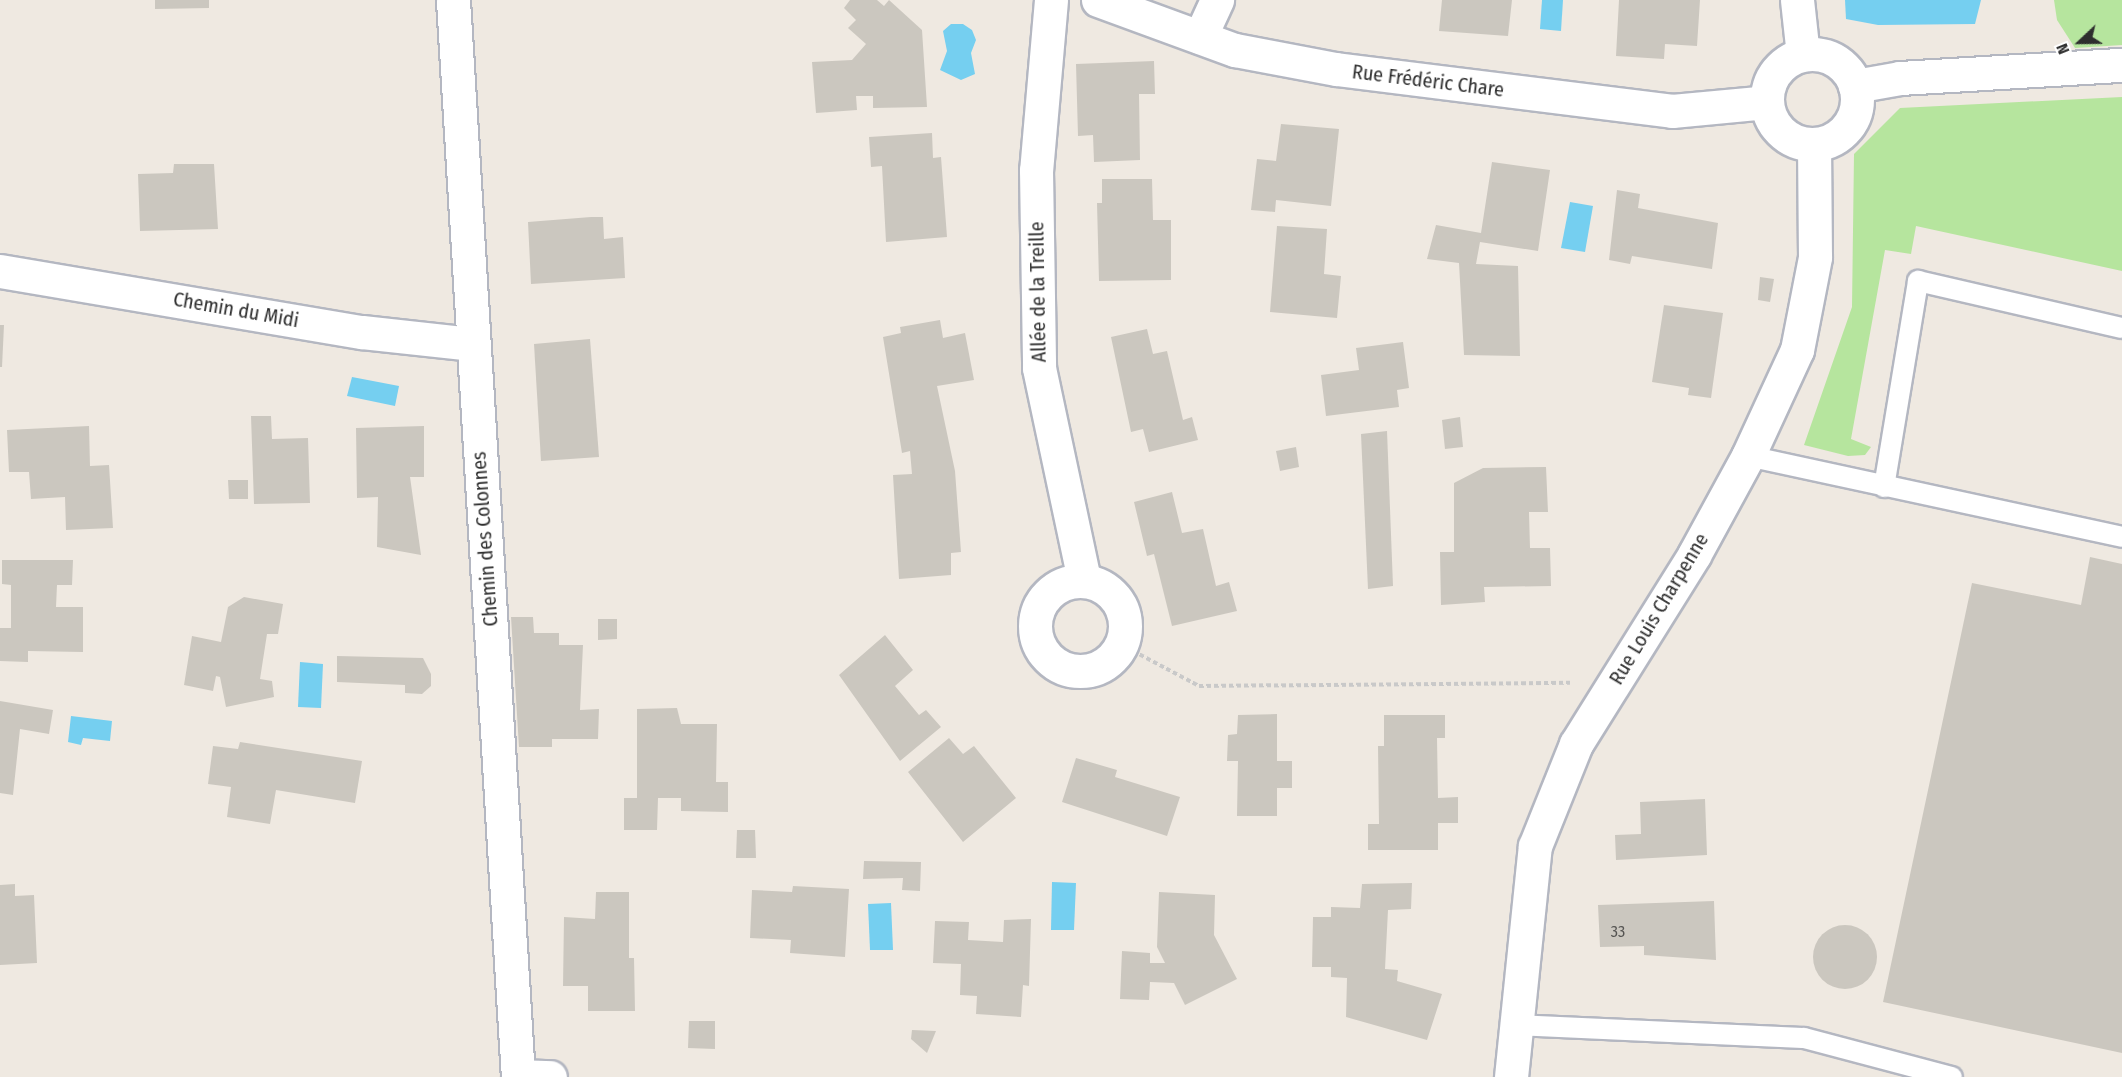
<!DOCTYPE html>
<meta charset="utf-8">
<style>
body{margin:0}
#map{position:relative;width:2122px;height:1077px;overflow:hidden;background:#efe9e1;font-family:"Fira Sans Condensed",sans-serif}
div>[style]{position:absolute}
.green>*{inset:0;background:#b6e59e}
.water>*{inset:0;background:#75cff0}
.building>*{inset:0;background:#cbc7bf}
.round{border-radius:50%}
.path>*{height:4px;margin-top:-2px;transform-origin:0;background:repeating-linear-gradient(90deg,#c9c9c9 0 4.5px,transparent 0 7.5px)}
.roads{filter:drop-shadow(2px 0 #b4b7c1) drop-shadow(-2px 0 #b4b7c1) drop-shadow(0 2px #b4b7c1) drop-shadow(0 -2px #b4b7c1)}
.service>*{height:20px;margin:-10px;padding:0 10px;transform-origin:10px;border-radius:10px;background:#fff}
.minor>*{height:33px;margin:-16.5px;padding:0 16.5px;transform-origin:16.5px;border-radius:16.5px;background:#fff}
.minor>.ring{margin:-16.5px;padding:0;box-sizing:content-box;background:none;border:33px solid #fff;border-radius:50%}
span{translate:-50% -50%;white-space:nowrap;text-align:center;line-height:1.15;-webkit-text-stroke:5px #fff;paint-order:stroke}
.number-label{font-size:16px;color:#555452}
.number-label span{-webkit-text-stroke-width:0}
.street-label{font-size:20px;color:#2e2e2e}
.north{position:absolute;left:2050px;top:12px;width:60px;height:60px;-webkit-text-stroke:4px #fff;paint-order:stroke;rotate:248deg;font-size:16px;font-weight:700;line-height:24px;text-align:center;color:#2e2e2e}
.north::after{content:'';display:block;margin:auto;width:21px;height:27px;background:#2e2e2e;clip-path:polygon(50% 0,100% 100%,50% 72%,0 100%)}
</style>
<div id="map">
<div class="green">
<i style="clip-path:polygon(2054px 0,2122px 0,2122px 45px,2075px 48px,2057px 20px)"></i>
<i style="clip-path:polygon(2122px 97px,2122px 271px,1916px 226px,1911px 254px,1885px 250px,1851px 439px,1871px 447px,1865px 455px,1848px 456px,1804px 445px,1852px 307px,1854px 154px,1900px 108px)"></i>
</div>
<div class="water">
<i style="clip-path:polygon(1542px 0,1563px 0,1561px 31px,1540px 29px)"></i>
<i style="clip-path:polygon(1845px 0,1981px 0,1975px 24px,1878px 25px,1846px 19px)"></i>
<i style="clip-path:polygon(951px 24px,963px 24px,972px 30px,976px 40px,971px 53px,975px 74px,961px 80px,940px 70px,947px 51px,943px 31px)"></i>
<i style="clip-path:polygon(1570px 202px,1593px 206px,1585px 252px,1561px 248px)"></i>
<i style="clip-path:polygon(352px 377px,399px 386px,395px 406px,347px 396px)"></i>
<i style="clip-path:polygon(300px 662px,323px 664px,321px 708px,298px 707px)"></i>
<i style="clip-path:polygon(71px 716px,112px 721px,110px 741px,83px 738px,81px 745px,68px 742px)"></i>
<i style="clip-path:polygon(1052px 882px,1076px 883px,1074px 930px,1051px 930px)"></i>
<i style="clip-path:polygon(891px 903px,893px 950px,870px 950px,868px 904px)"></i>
</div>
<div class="building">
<i style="clip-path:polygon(155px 0,209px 0,209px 8px,155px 9px)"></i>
<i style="clip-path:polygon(850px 0,877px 0,884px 6px,889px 0,922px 30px,927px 107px,873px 108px,873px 96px,856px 96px,857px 110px,816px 113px,812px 62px,852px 60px,866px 44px,848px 28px,856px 20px,844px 8px)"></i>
<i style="clip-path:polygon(1442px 0,1512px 0,1508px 36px,1439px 31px)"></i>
<i style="clip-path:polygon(1619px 0,1700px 0,1697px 46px,1665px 44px,1664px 59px,1616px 56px)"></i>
<i style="clip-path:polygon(1154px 61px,1155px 94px,1139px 94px,1140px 160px,1094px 162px,1093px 135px,1078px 136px,1076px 64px)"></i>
<i style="clip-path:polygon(1281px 124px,1339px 129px,1331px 206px,1276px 200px,1275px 212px,1251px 210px,1257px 159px,1276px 161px)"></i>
<i style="clip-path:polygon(932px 133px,933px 158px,941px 157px,947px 237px,886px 242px,882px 166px,871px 167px,869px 137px)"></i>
<i style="clip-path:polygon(1492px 162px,1550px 170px,1538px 251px,1480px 242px,1476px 264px,1518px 266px,1520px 356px,1464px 355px,1459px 263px,1427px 259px,1436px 225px,1481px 233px)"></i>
<i style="clip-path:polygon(174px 164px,214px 164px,218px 229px,140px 231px,138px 174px,173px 173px)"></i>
<i style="clip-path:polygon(1102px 179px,1152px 179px,1153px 220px,1171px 220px,1171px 280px,1099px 281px,1097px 203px,1102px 203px)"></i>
<i style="clip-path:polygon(1617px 190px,1640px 194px,1638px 208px,1718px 223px,1712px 269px,1632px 256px,1630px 264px,1609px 260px)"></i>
<i style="clip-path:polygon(591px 217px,603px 217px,604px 239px,623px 237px,625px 278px,531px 284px,528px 222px)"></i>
<i style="clip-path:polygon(1277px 226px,1327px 229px,1324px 274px,1341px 276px,1337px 318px,1270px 312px)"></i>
<i style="clip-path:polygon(1760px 277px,1774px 279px,1770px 302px,1758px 300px)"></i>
<i style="clip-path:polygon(1664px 305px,1723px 313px,1711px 398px,1688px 395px,1689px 388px,1652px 382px)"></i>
<i style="clip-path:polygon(940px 320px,943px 338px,965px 333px,974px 380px,937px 386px,955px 471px,961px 552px,951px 553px,951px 575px,899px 579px,893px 475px,912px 474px,910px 451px,902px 453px,883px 337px,901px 333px,900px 327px)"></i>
<i style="clip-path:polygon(0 325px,4px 325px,2px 367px,0 367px)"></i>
<i style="clip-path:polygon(1147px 329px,1153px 354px,1167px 351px,1183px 420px,1192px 417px,1198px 440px,1149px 452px,1143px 429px,1131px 432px,1111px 337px)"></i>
<i style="clip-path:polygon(590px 339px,599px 457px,541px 461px,534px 344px)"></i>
<i style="clip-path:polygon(1403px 342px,1409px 388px,1397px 390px,1399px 407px,1326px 416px,1321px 375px,1359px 370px,1356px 348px)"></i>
<i style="clip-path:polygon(251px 416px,271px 416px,272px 439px,308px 438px,310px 503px,254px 504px)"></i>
<i style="clip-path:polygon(1460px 417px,1463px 447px,1445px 449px,1442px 420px)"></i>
<i style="clip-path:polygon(89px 426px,90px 466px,109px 465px,113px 528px,66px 530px,65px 497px,31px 499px,29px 472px,9px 472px,7px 430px)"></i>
<i style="clip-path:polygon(424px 426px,424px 477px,410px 477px,421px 555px,377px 547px,378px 497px,357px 498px,356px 428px)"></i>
<i style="clip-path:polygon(1387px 431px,1393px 586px,1368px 589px,1361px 434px)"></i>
<i style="clip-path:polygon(1296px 447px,1299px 467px,1280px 471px,1276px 451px)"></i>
<i style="clip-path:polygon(1546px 467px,1548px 512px,1529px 512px,1530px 548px,1550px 548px,1551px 586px,1484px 587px,1485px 602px,1441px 605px,1440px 552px,1454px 552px,1454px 483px,1483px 468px)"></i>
<i style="clip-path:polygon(228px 480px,248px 480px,248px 499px,229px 499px)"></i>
<i style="clip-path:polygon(1172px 492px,1182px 533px,1203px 529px,1216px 586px,1229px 582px,1237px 611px,1172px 626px,1154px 554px,1147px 556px,1134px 502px)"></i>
<i style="clip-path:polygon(2090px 557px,2122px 564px,2122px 1053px,1883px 1002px,1972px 583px,2081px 605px)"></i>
<i style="clip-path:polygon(2px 560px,73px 560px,72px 585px,57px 585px,56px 607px,83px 607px,83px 652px,28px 651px,28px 662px,0 661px,0 628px,11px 628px,11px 585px,2px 584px)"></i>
<i style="clip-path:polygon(244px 597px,283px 604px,278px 634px,267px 634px,260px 679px,272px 681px,274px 697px,226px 707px,220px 677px,216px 676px,213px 691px,184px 685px,192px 636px,221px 642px,228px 607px)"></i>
<i style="clip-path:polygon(511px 617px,533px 617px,534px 633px,559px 633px,559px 645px,583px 645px,580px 710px,599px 709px,598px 739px,552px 739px,552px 747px,519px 747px)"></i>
<i style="clip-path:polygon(598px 619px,617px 619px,617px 639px,598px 640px)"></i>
<i style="clip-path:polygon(885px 635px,913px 670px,895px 686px,919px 715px,926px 710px,941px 727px,900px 761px,839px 675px)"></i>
<i style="clip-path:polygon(337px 656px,423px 658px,431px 674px,431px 686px,422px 694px,405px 693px,405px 685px,337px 682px)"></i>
<i style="clip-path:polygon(0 701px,53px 710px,49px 734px,20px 729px,13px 795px,0 793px)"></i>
<i style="clip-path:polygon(677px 708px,681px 724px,717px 724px,716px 782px,728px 782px,728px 812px,681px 811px,681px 798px,658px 798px,657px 830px,624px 830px,624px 798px,637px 798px,637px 709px)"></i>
<i style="clip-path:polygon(1277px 714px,1277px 761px,1292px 761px,1292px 788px,1277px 788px,1277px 816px,1237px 816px,1238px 761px,1227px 761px,1228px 735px,1237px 734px,1238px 715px)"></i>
<i style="clip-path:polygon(1384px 715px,1445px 715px,1445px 738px,1437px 738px,1438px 798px,1458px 797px,1458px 823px,1438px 823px,1438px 850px,1368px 850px,1368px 824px,1379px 824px,1378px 746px,1384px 746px)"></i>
<i style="clip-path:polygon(949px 738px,963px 754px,974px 746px,1016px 798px,963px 842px,908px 772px)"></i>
<i style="clip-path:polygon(240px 742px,362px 761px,355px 803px,276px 790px,270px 824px,227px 817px,231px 787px,208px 784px,213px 746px,238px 749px)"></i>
<i style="clip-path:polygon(1076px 758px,1117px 770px,1115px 777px,1180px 797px,1167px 836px,1062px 802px)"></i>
<i style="clip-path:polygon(1705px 799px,1707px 855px,1616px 860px,1615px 835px,1641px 834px,1640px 802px)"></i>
<i style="clip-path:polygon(737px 830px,755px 830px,756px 858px,736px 858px)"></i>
<i style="clip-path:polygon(864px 861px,921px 862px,920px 891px,902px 890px,903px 878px,863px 879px)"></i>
<i style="clip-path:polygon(1412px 883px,1411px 909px,1388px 910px,1385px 969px,1398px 970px,1397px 981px,1442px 994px,1427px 1040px,1346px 1017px,1347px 978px,1331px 977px,1331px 967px,1312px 967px,1313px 917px,1331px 917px,1331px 907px,1360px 908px,1362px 884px)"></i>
<i style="clip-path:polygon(15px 884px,15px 896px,34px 895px,37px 963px,0 965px,0 885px)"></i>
<i style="clip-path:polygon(793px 886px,849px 889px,845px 957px,790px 953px,791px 940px,750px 938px,752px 890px,792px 892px)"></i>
<i style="clip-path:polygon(596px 892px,629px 892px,629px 958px,634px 958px,635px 1011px,588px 1011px,588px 986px,563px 986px,564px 917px,595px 919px)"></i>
<i style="clip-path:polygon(1159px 892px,1215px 895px,1214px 935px,1237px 979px,1185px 1005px,1174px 983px,1150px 982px,1149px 1000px,1120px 999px,1122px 951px,1150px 953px,1150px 963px,1165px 963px,1157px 947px)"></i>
<i style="clip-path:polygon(1714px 901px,1716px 960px,1644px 955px,1644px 946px,1600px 947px,1598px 905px)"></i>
<i style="clip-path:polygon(1031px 919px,1029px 986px,1023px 985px,1021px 1017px,976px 1014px,977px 996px,960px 995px,961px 964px,933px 963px,935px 921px,969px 922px,968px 940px,1003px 942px,1004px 920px)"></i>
<i class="round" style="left:1813px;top:925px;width:64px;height:64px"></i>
<i style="clip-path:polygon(689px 1021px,715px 1021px,715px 1049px,688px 1048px)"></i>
<i style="clip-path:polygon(912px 1030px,936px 1031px,927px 1053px,911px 1039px)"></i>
</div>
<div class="path">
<i style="left:1120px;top:644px;width:89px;rotate:28deg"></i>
<i style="left:1199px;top:686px;width:371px;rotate:-0.5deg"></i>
</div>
<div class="roads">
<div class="service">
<i style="left:1748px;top:456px;width:383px;rotate:12.2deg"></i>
<i style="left:1884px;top:487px;width:209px;rotate:-80.6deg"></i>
<i style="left:1918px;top:281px;width:209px;rotate:13deg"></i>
<i style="left:1514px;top:1025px;width:290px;rotate:2.6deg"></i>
<i style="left:1804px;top:1038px;width:153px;rotate:14.8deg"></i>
</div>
<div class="minor">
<i style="left:453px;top:0;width:1079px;rotate:86.55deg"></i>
<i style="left:1051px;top:0;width:171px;rotate:95deg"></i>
<i style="left:1036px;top:170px;width:198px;rotate:89.1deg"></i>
<i style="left:1039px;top:368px;width:216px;rotate:78deg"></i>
<i style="left:1098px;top:0;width:146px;rotate:20.1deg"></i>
<i style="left:1235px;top:50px;width:103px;rotate:10.7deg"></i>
<i style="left:1336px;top:69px;width:339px;rotate:7.1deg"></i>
<i style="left:1672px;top:111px;width:95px;rotate:-5.4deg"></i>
<i style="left:1797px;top:0;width:55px;rotate:83.8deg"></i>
<i style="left:1200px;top:37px;width:41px;rotate:-65.3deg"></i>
<i class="ring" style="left:1767px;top:54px;width:57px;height:57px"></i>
<i style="left:1855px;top:86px;width:46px;rotate:-10.1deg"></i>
<i style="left:1900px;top:78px;width:222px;rotate:-3.4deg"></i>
<i style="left:0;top:271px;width:367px;rotate:9.6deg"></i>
<i style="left:362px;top:332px;width:112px;rotate:6.2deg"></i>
<i class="ring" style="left:1035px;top:581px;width:57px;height:57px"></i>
<i style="left:518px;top:1076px;width:32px;rotate:2deg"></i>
<i style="left:1511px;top:1077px;width:232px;rotate:-84.1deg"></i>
<i style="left:1535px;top:846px;width:110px;rotate:-68.1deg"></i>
<i style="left:1576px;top:744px;width:223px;rotate:-58deg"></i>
<i style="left:1694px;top:555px;width:113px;rotate:-61.4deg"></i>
<i style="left:1748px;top:456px;width:117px;rotate:-65.2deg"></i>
<i style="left:1797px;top:350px;width:95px;rotate:-79deg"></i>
<i style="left:1815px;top:257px;width:112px;rotate:-90.5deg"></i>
</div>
</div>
<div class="number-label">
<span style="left:1618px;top:932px">33</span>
</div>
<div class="street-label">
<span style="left:1428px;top:81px;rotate:7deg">Rue Frédéric Chare</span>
<span style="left:1038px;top:292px;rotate:-91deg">Allée de la Treille</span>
<span style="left:236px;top:310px;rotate:10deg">Chemin du Midi</span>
<span style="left:485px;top:539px;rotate:-94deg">Chemin des Colonnes</span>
<span style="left:1659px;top:609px;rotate:-59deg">Rue Louis Charpenne</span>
</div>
<div class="north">N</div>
</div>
